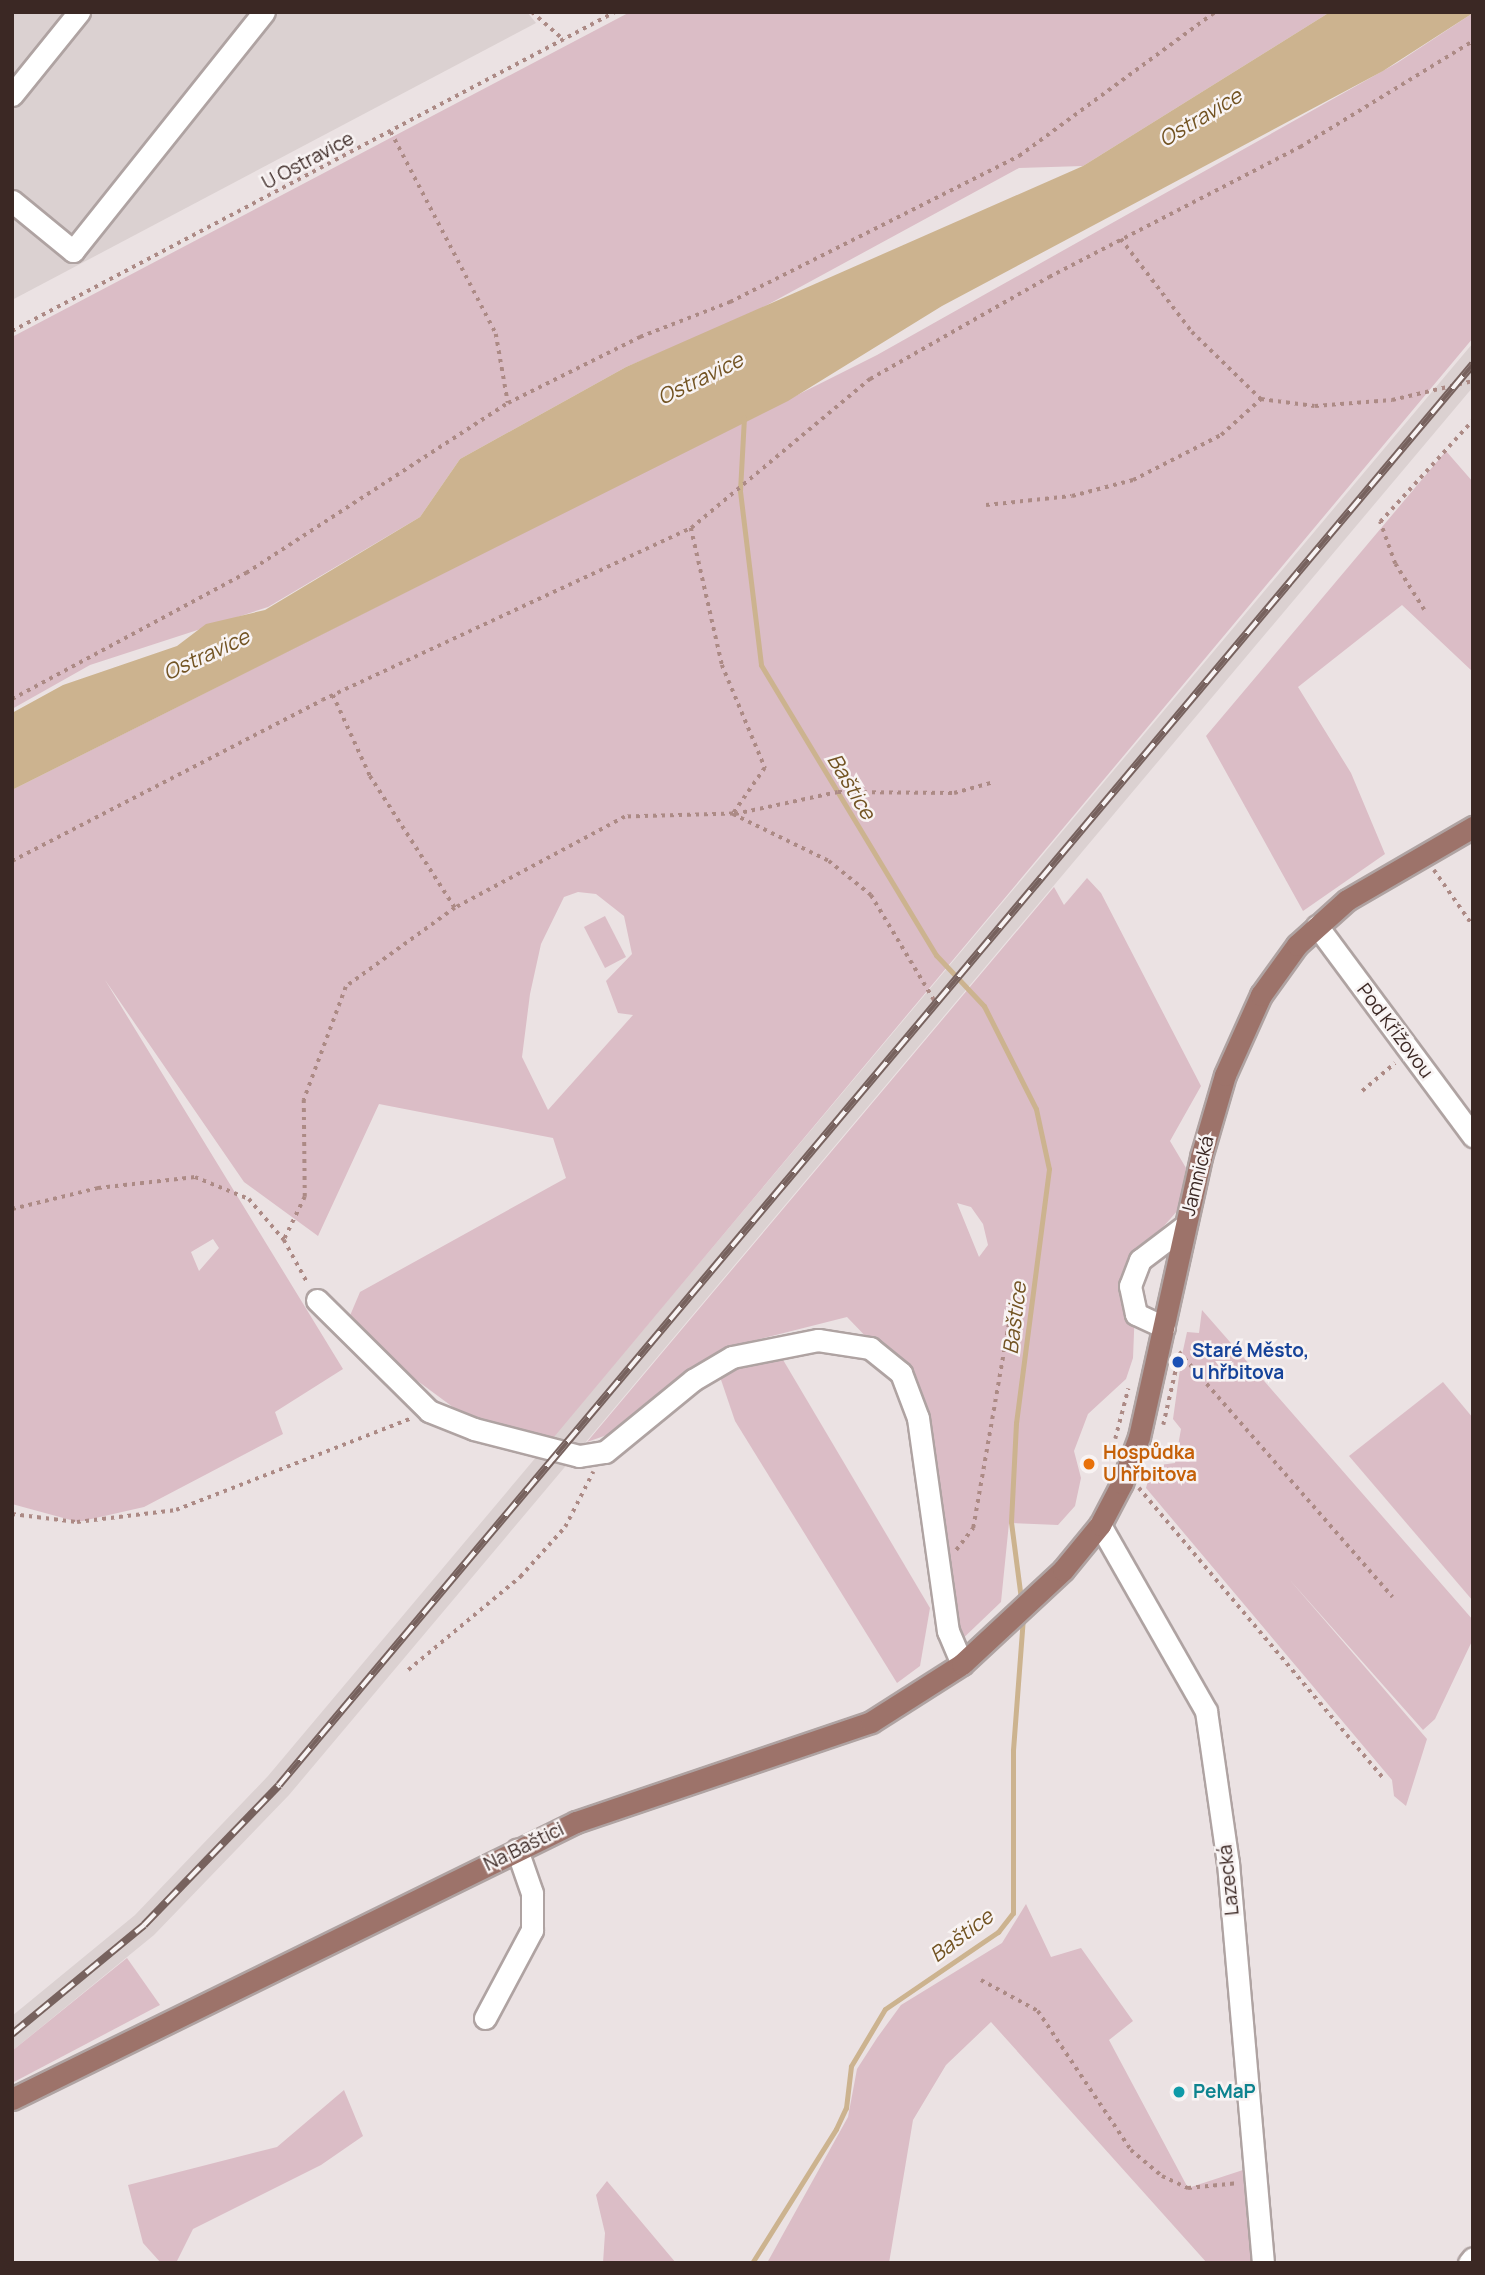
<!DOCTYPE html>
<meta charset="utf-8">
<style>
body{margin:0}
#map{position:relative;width:1485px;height:2275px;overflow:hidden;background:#ebe2e3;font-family:Manrope,sans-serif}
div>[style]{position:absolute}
.built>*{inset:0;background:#dbd1d1}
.green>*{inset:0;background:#dbbdc6}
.water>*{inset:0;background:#ccb38f}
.stream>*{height:5px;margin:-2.5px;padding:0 2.5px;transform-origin:2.5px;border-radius:2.5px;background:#ccb38f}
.path>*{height:3.5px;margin-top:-1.75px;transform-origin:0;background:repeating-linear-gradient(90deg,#ac8a85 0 3.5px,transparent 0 8.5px)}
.roads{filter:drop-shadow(2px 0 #afa3a2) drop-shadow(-2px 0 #afa3a2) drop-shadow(0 2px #afa3a2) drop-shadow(0 -2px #afa3a2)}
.minor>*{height:21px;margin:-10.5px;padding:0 10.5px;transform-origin:10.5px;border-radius:10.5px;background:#fff}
.major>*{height:21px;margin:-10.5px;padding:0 10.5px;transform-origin:10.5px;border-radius:10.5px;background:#9d736a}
.rail>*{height:8px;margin-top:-4px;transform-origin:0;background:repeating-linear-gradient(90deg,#f8f3f3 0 16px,#77625e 0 32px);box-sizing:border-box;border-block:2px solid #77625e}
.dots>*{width:19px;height:19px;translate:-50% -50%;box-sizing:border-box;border:4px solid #f8f3f3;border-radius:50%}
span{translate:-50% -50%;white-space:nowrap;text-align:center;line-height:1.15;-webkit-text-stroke:5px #f8f3f3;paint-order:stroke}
.street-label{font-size:19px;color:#3b2824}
.transit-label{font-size:19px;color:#164399;font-weight:700}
.left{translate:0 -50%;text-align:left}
.food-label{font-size:19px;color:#c56008;font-weight:700}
.culture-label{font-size:19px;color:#0d838f;font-weight:700}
.water-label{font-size:21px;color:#725322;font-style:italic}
.frame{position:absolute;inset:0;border:14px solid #3b2824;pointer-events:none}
</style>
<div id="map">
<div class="built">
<i style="clip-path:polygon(12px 12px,527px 12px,536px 23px,12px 300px)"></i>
<i style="clip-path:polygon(1473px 343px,1473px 387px,289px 1795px,154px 1935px,12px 2051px,12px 2016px,135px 1915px,268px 1776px)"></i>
</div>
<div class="green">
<i style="clip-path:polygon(630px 12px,1330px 12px,1083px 166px,1019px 168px,743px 318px,626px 367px,460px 459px,420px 517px,268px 607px,90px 665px,12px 709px,12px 337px)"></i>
<i style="clip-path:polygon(evenodd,1473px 13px,1473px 338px,549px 1443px,465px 1416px,377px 1351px,349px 1318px,360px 1292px,566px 1178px,553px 1138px,379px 1104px,318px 1236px,244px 1182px,105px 980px,343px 1369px,275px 1412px,283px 1434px,144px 1507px,78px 1522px,12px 1504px,12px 790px,877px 355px,1397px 63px,1473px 13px,578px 892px,596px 894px,624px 916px,632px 954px,606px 981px,618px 1013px,633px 1015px,548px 1110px,522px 1057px,530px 994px,541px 944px,564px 897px,578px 892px,1473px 13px,213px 1239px,219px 1248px,199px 1271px,191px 1252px,213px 1239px)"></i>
<i style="clip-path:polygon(1446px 451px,1473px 482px,1473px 672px,1402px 605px,1298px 687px,1351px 773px,1385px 854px,1303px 911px,1206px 736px)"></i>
<i style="clip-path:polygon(evenodd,1087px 878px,1101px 893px,1201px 1086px,1170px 1141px,1186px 1168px,1178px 1210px,1137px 1257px,1133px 1358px,1126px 1379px,1088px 1414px,1074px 1451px,1081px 1478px,1075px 1506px,1058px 1525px,1009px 1523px,1001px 1602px,955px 1646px,901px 1373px,847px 1317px,736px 1345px,627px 1428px,587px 1442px,1054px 887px,1064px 905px,1087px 878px,957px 1203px,971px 1207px,983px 1224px,988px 1245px,979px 1257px,957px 1203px)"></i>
<i style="clip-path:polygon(605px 916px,626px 957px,605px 968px,584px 927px)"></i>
<i style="clip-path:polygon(1202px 1310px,1473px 1620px,1473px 1639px,1435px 1719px,1423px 1730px,1289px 1579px,1427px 1739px,1406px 1806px,1394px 1796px,1392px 1780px,1146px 1488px,1152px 1466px,1175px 1463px,1181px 1429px,1173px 1419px,1182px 1355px,1187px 1332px,1199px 1333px)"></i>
<i style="clip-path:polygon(779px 1353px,930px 1608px,920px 1666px,897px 1683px,735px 1421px,717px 1368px)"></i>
<i style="clip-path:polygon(1443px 1382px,1473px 1418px,1473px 1601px,1349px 1456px)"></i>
<i style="clip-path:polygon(1026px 1904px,1051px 1957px,1081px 1948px,1133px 2021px,1109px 2040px,1188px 2188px,1243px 2170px,1253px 2263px,1207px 2263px,991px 2022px,946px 2065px,913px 2120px,889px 2263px,767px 2263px,848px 2117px,857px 2069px,877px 2038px,901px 2005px,1002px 1943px)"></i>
<i style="clip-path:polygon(127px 1958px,160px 2005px,12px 2083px,12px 2051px)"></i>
<i style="clip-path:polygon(344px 2090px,363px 2136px,321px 2165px,193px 2229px,176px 2263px,161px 2263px,143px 2243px,128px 2185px,277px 2147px)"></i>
<i style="clip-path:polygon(607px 2181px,676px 2263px,603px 2263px,605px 2233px,596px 2195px)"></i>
</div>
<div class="water">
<i style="clip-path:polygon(1330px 12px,1473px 13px,1383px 71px,942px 306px,788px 401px,12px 790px,12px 713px,63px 685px,177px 646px,206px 624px,265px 610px,420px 517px,460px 459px,626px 367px,1083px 166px)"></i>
</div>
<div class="stream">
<i style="left:744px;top:417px;width:74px;rotate:93.1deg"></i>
<i style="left:740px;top:491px;width:175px;rotate:83.1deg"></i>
<i style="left:761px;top:665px;width:339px;rotate:58.9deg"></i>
<i style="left:936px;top:955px;width:70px;rotate:46.7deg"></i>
<i style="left:984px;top:1006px;width:115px;rotate:63.2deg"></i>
<i style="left:1036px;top:1109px;width:61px;rotate:77.8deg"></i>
<i style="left:1049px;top:1169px;width:256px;rotate:97.4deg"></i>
<i style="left:1016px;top:1423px;width:99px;rotate:92.9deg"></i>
<i style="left:1011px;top:1522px;width:78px;rotate:82.6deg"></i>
<i style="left:752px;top:2263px;width:158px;rotate:-57.9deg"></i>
<i style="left:836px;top:2129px;width:23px;rotate:-65deg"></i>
<i style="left:846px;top:2108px;width:42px;rotate:-83.2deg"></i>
<i style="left:851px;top:2066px;width:66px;rotate:-59.2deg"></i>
<i style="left:885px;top:2009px;width:137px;rotate:-34.3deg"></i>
<i style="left:998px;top:1932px;width:24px;rotate:-52deg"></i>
<i style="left:1013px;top:1913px;width:163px;rotate:-90deg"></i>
<i style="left:1013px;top:1750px;width:134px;rotate:-85.7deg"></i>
</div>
<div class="path">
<i style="left:532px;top:12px;width:43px;rotate:41.2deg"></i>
<i style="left:391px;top:132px;width:228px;rotate:62.5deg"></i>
<i style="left:496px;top:334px;width:70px;rotate:80.1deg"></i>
<i style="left:1121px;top:239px;width:117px;rotate:52.6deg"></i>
<i style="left:1192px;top:332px;width:96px;rotate:44.2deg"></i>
<i style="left:1261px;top:399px;width:54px;rotate:7.4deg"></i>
<i style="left:1315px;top:406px;width:77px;rotate:-4.5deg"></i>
<i style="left:1392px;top:400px;width:83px;rotate:-13.2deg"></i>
<i style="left:12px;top:331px;width:682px;rotate:-27.88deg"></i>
<i style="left:986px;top:505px;width:86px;rotate:-6deg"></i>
<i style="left:1072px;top:496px;width:63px;rotate:-14.7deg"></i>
<i style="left:1133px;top:480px;width:99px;rotate:-27.1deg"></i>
<i style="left:1221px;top:435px;width:54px;rotate:-42deg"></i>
<i style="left:691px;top:528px;width:233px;rotate:-39.8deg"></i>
<i style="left:870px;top:379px;width:206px;rotate:-29.7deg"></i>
<i style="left:1049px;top:277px;width:283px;rotate:-27.4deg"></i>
<i style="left:1300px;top:147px;width:203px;rotate:-31.5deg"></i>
<i style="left:1424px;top:610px;width:54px;rotate:-122.2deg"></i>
<i style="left:1395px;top:564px;width:45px;rotate:-109.7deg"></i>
<i style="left:1380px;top:522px;width:138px;rotate:-47.6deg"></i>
<i style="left:333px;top:695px;width:89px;rotate:65.4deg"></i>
<i style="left:370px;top:776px;width:157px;rotate:57.2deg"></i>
<i style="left:12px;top:699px;width:266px;rotate:-28.3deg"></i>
<i style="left:246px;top:573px;width:312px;rotate:-33deg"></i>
<i style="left:508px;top:403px;width:148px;rotate:-26.6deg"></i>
<i style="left:640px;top:337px;width:97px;rotate:-21.3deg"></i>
<i style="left:730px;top:302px;width:324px;rotate:-26.8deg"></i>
<i style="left:1019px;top:156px;width:243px;rotate:-36.3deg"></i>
<i style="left:733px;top:814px;width:107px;rotate:26.1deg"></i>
<i style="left:829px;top:861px;width:54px;rotate:39deg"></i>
<i style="left:871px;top:895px;width:128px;rotate:59deg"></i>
<i style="left:735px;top:814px;width:105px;rotate:-12.1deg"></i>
<i style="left:838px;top:792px;width:116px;rotate:0.5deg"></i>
<i style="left:954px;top:793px;width:41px;rotate:-15.4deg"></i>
<i style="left:12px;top:861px;width:349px;rotate:-27.4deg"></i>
<i style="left:322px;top:700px;width:407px;rotate:-25deg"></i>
<i style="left:691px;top:528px;width:140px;rotate:77.2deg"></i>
<i style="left:722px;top:665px;width:112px;rotate:67.3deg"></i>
<i style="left:765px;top:768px;width:56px;rotate:124.8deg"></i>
<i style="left:733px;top:814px;width:108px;rotate:178.4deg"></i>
<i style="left:625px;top:817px;width:193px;rotate:151.8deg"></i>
<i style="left:455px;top:908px;width:135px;rotate:144.1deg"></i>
<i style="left:346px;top:987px;width:121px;rotate:110.4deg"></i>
<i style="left:304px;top:1100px;width:97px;rotate:89.4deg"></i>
<i style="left:305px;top:1197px;width:48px;rotate:116deg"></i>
<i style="left:1434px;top:870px;width:68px;rotate:55.1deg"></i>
<i style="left:1362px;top:1091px;width:43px;rotate:-40.3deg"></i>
<i style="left:12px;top:1209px;width:89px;rotate:-13.7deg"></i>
<i style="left:98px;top:1188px;width:98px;rotate:-6.5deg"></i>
<i style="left:195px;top:1177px;width:58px;rotate:22.2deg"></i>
<i style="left:249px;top:1199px;width:54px;rotate:49.5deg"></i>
<i style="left:284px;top:1240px;width:48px;rotate:61.3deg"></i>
<i style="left:1179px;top:1352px;width:325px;rotate:48.9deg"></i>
<i style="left:1163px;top:1425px;width:58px;rotate:-77.2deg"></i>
<i style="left:1115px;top:1439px;width:52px;rotate:-75.4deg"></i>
<i style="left:1139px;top:1488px;width:382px;rotate:49.9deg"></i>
<i style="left:12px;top:1514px;width:65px;rotate:7deg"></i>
<i style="left:77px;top:1522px;width:100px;rotate:-6.9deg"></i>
<i style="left:176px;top:1510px;width:253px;rotate:-21.3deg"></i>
<i style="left:956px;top:1550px;width:28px;rotate:-52deg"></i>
<i style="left:973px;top:1528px;width:215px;rotate:-80.1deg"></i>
<i style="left:408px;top:1670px;width:146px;rotate:-39.7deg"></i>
<i style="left:520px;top:1577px;width:67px;rotate:-48deg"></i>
<i style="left:565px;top:1527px;width:62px;rotate:-63deg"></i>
<i style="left:981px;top:1980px;width:65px;rotate:28.5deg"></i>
<i style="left:1038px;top:2011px;width:167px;rotate:56.2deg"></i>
<i style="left:1131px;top:2150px;width:40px;rotate:40deg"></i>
<i style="left:1162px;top:2176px;width:29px;rotate:25deg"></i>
<i style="left:1188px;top:2188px;width:51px;rotate:-5.6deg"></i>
</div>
<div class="roads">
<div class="minor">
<i style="left:12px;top:95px;width:107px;rotate:-51.1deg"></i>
<i style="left:12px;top:201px;width:79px;rotate:39.3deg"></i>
<i style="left:73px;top:251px;width:306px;rotate:-51.4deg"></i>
<i style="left:1317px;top:926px;width:262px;rotate:53.4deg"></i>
<i style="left:317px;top:1300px;width:158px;rotate:44.7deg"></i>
<i style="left:429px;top:1411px;width:48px;rotate:21.8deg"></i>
<i style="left:474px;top:1429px;width:108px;rotate:14.4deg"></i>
<i style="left:579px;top:1456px;width:26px;rotate:-9deg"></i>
<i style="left:605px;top:1452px;width:114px;rotate:-39.3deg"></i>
<i style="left:693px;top:1380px;width:45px;rotate:-30.5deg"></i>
<i style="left:732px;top:1357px;width:88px;rotate:-11.2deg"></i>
<i style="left:818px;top:1340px;width:53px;rotate:8.7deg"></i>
<i style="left:870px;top:1348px;width:40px;rotate:39deg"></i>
<i style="left:901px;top:1373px;width:48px;rotate:69.3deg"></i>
<i style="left:918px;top:1418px;width:215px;rotate:82deg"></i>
<i style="left:948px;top:1631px;width:36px;rotate:67deg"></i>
<i style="left:1164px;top:1327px;width:31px;rotate:-155deg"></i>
<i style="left:1136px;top:1314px;width:29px;rotate:-102deg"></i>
<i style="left:1130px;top:1286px;width:28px;rotate:-69deg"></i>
<i style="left:1140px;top:1260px;width:56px;rotate:-37.1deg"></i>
<i style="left:1100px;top:1525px;width:214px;rotate:60.3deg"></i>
<i style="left:1206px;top:1711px;width:154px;rotate:81.8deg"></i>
<i style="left:1228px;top:1863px;width:402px;rotate:85deg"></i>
<i style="left:485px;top:2018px;width:100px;rotate:-61.9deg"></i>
<i style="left:532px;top:1930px;width:37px;rotate:-90deg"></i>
<i style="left:532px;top:1893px;width:46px;rotate:-109.2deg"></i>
<i style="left:1469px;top:2263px;width:6px;rotate:-51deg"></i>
</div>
<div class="major">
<i style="left:12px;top:2099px;width:628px;rotate:-26.16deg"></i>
<i style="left:576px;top:1822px;width:311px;rotate:-18.7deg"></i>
<i style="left:871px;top:1722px;width:108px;rotate:-32.5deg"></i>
<i style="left:962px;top:1664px;width:138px;rotate:-42.9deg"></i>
<i style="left:1063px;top:1570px;width:58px;rotate:-50.6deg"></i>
<i style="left:1100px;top:1525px;width:47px;rotate:-62.4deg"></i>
<i style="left:1122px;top:1483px;width:49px;rotate:-69.7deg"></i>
<i style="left:1139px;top:1437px;width:287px;rotate:-77.5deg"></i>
<i style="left:1201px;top:1157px;width:85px;rotate:-73.7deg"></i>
<i style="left:1225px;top:1075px;width:88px;rotate:-65.8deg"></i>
<i style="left:1261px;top:995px;width:62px;rotate:-54.2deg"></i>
<i style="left:1297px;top:945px;width:67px;rotate:-42deg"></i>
<i style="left:1347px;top:900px;width:146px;rotate:-30.1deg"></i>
</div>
</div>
<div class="rail">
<i style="left:12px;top:2034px;width:171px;rotate:-39.5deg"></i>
<i style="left:144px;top:1925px;width:194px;rotate:-46deg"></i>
<i style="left:279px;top:1785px;width:1856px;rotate:-49.96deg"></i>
</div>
<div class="dots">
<i style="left:1178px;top:1362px;background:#1a4fb4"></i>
<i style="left:1089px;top:1464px;background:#e8710a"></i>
<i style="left:1179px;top:2092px;background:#0f9aa8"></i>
</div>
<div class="street-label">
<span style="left:308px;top:161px;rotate:-28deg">U Ostravice</span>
<span style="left:1395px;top:1031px;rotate:53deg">Pod Křížovou</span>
<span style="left:1198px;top:1176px;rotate:-76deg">Jamnická</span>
<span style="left:524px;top:1847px;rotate:-26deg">Na Baštici</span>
<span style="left:1229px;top:1880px;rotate:-96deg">Lazecká</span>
</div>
<div class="transit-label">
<span class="left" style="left:1192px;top:1362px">Staré Město,<br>u hřbitova</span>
</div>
<div class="food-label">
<span class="left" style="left:1103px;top:1464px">Hospůdka<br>U hřbitova</span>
</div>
<div class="culture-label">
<span class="left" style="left:1193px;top:2092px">PeMaP</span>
</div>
<div class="water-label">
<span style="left:1200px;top:117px;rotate:-31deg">Ostravice</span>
<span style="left:700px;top:378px;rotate:-26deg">Ostravice</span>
<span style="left:206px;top:654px;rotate:-25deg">Ostravice</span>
<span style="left:852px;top:786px;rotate:59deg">Baštice</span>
<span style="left:1014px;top:1318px;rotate:-83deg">Baštice</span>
<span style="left:961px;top:1935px;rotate:-37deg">Baštice</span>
</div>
<div class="frame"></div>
</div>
